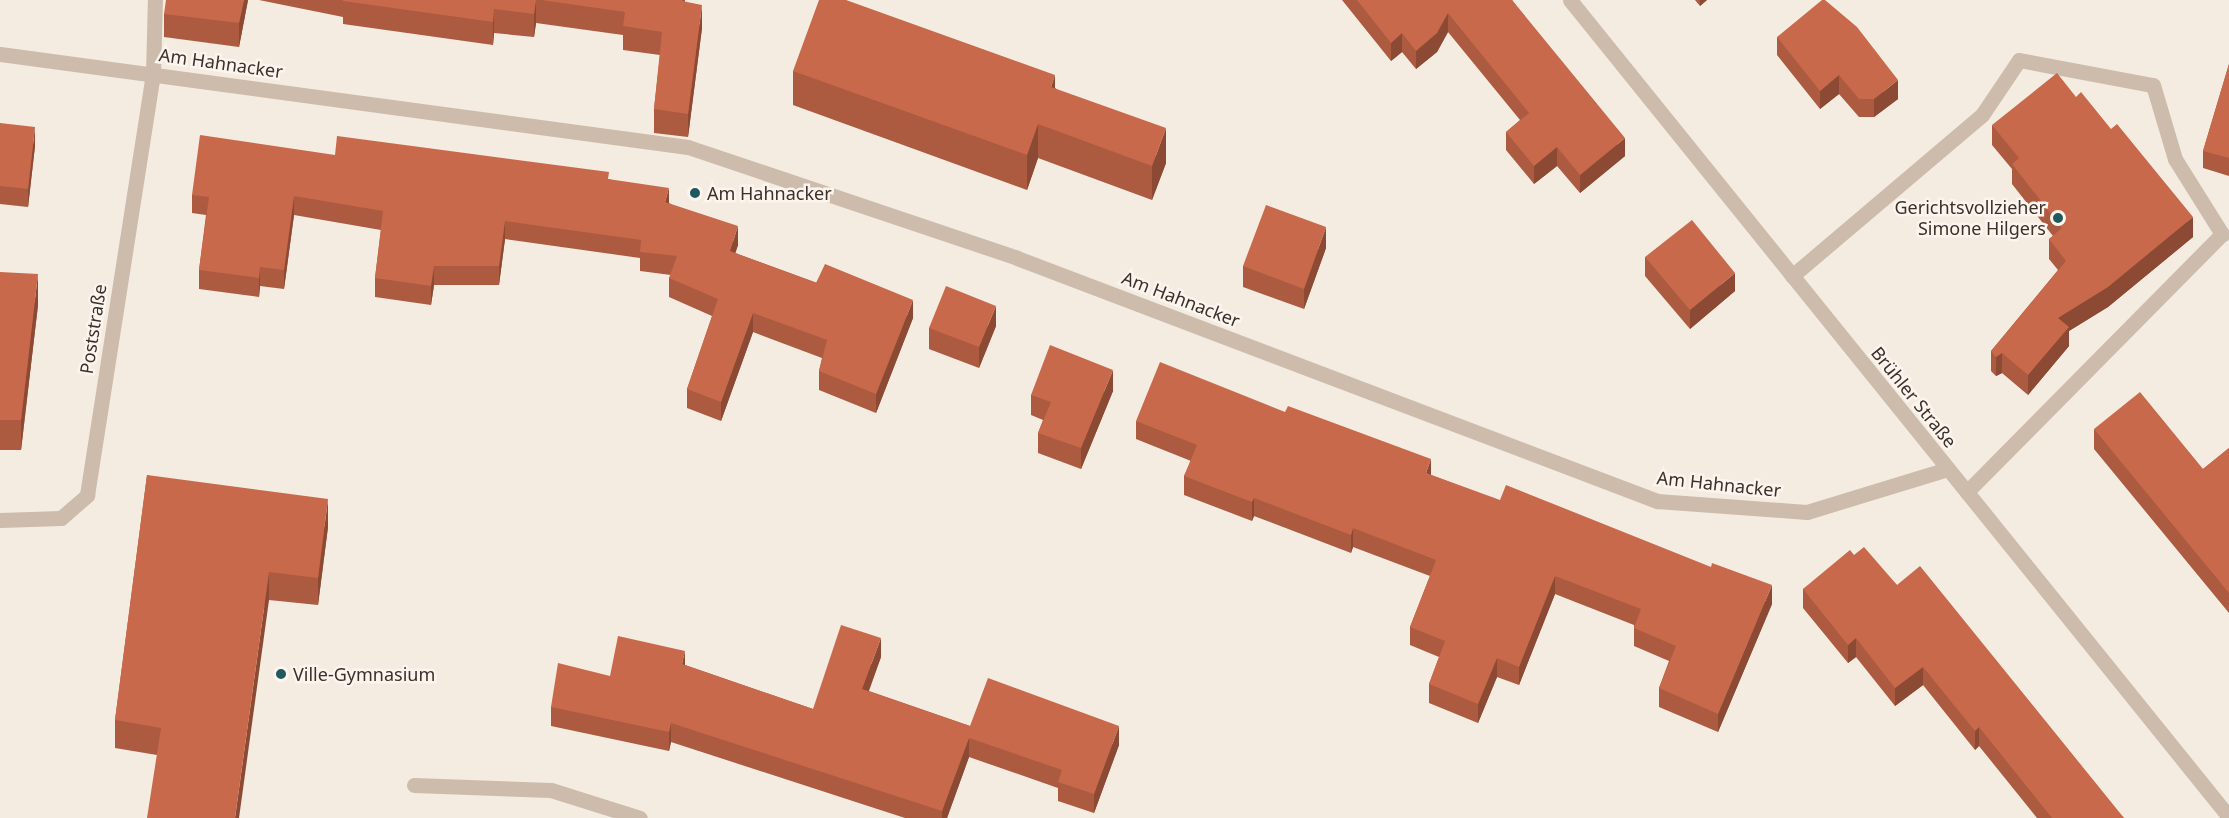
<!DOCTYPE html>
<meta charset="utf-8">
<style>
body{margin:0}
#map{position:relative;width:2229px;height:818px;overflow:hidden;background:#f4ebe1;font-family:"Noto Sans",sans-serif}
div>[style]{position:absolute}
.lane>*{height:15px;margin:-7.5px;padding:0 7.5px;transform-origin:7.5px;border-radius:7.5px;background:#cdbbac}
.street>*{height:15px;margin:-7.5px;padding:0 7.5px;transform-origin:7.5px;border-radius:7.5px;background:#cdbbac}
.wall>*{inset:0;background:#ac5a40}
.shaded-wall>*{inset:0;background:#8c4a34}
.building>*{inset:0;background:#c8694b}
.dots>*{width:16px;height:16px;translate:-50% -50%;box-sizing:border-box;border:3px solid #fbf5ee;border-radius:50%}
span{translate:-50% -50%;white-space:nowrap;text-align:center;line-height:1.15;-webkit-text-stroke:5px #fbf5ee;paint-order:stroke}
.street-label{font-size:18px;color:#3b302b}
.poi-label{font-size:18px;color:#3b302b}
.left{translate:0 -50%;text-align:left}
.right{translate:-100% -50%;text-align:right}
</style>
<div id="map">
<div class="lane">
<i style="left:153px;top:74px;width:74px;rotate:-88.5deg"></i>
<i style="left:1792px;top:276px;width:249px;rotate:-40.3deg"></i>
<i style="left:1982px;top:115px;width:66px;rotate:-56.1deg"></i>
<i style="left:2019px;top:60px;width:136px;rotate:10.6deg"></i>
<i style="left:2153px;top:85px;width:77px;rotate:73.4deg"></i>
<i style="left:2175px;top:159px;width:89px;rotate:57.9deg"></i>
<i style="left:2222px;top:234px;width:363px;rotate:134.7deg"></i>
</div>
<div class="street">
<i style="left:1570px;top:0;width:1050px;rotate:51.11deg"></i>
<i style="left:0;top:54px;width:694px;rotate:7.7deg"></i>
<i style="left:688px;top:147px;width:347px;rotate:18.6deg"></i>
<i style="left:1017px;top:258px;width:685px;rotate:20.79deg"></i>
<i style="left:1657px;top:501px;width:150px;rotate:4.2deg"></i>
<i style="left:1807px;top:512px;width:147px;rotate:-17deg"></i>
<i style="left:0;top:520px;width:61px;rotate:-1.9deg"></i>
<i style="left:61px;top:518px;width:35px;rotate:-41deg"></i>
<i style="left:87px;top:495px;width:426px;rotate:-81.1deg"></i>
<i style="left:414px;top:785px;width:137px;rotate:2.1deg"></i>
<i style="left:551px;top:790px;width:93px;rotate:17.5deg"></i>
</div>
<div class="wall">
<i style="clip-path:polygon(248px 0,239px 47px,164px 37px,164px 14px)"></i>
<i style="clip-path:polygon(259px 0,685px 0,685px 2px,702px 28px,688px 137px,654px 133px,654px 109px,660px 55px,623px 50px,623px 35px,536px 23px,534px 37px,494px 33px,493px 45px,343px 24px,343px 17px)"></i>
<i style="clip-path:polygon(1342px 0,1512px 0,1625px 156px,1580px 193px,1557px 166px,1534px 184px,1506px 150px,1506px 132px,1520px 120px,1448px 32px,1437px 52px,1416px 69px,1402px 52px,1391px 61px)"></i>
<i style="clip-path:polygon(1695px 0,1707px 0,1700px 6px)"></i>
<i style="clip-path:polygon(1777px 37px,1898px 99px,1874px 117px,1859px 117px,1839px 94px,1820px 109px,1777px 55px)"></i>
<i style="clip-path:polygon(2229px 64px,2229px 176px,2203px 168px,2203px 151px)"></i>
<i style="clip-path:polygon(793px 71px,1055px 88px,1166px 163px,1152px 200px,1038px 158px,1027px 190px,793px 105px)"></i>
<i style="clip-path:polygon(0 123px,35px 146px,28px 207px,0 204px)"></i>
<i style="clip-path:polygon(1992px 125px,2193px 237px,2108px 307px,2069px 331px,2069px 346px,2028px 395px,2002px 373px,1996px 376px,1991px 371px,1991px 351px,2058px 270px,2049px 259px,2049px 239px,2053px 236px,2012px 184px,2012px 169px,1992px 145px)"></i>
<i style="clip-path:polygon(335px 155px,609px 179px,669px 203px,738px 245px,735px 253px,913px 318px,876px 413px,819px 390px,819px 371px,822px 358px,753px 332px,721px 421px,687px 408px,687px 389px,712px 316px,669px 297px,669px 278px,671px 275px,640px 271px,640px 258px,505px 239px,499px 285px,434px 285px,431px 305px,375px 297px,375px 278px,381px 230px,294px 215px,284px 289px,260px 286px,259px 297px,199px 289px,199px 270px,206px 215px,192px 213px,192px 195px)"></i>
<i style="clip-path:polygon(1326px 248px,1304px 309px,1243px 287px,1243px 266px)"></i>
<i style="clip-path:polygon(1645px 257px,1735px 291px,1690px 329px,1645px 276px)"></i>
<i style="clip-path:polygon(0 272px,38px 305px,21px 450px,0 450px)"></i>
<i style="clip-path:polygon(996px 326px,979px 368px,929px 349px,929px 328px)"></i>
<i style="clip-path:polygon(1113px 391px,1081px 469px,1038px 453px,1038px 433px,1043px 420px,1031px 415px,1031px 395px)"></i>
<i style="clip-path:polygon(1136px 421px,1431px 475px,1772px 604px,1718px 732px,1659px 707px,1659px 688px,1669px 661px,1634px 646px,1634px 625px,1555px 594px,1519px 685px,1497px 677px,1478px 723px,1429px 703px,1429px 684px,1439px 657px,1410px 645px,1410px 627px,1430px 576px,1353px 547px,1351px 553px,1254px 516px,1252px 521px,1184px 495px,1184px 476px,1191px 461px,1136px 439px)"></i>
<i style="clip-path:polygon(2094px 429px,2203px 469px,2229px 448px,2229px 613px,2094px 449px)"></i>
<i style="clip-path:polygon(147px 475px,328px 527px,318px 605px,269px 600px,157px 755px,115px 748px,115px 720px)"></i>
<i style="clip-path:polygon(1854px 555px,1897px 585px,2124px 818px,2037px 818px,1979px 746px,1975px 750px,1923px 685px,1895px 706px,1856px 657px,1848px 663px,1803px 608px,1803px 589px)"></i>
<i style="clip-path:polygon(881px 657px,869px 691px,970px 726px,1119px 745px,1094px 813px,1058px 801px,1058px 788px,969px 757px,947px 818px,905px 818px,671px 742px,669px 751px,551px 726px,551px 707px,610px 676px,685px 665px,813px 709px)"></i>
</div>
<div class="shaded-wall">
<i style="clip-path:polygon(244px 0,248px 0,239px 47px,239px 23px)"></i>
<i style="clip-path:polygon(536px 0,536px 23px,534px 37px,534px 14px)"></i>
<i style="clip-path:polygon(1700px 0,1707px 0,1700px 6px)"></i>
<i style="clip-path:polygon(702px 5px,702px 28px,688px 137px,688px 114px)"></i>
<i style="clip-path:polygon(494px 9px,494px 33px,493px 45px,493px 22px)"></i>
<i style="clip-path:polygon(1448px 13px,1448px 32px,1437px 52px,1416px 69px,1416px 51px)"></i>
<i style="clip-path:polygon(1402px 33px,1402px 52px,1391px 61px,1391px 43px)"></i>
<i style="clip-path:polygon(1055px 75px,1055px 110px,1051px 87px)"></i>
<i style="clip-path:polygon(1839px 75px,1839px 94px,1820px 109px,1820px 91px)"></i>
<i style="clip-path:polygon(1898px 80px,1898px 99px,1874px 117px,1874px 99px)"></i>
<i style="clip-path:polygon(1038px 124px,1038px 158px,1027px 190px,1027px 155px)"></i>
<i style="clip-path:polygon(35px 127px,35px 146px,28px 207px,28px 189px)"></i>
<i style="clip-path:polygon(1166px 128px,1166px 163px,1152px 200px,1152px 166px)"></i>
<i style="clip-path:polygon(1625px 138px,1625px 156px,1580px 193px,1580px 175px)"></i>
<i style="clip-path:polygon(1557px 147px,1557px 166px,1534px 184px,1534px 166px)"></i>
<i style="clip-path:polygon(669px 188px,669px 207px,665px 202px)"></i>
<i style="clip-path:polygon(294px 196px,294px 215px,284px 289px,284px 270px)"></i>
<i style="clip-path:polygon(2193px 217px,2193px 237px,2108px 307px,2069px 331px,2069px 346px,2028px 395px,2028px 375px,2058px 318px)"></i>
<i style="clip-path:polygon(505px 221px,505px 239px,499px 285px,499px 266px)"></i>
<i style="clip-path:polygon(738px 226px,738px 245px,730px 270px,730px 251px)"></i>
<i style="clip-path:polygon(1326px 227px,1326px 248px,1304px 309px,1304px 289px)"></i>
<i style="clip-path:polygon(434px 266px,434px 285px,431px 305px,431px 286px)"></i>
<i style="clip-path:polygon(260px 267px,260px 286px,259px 297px,259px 278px)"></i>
<i style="clip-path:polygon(1735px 273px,1735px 291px,1690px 329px,1690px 310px)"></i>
<i style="clip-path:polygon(38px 274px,38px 305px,21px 450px,21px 420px)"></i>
<i style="clip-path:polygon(913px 300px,913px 318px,876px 413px,876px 394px)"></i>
<i style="clip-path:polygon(996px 306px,996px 326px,979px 368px,979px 347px)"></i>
<i style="clip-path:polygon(753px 313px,753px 332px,721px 421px,721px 402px)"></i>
<i style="clip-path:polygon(2002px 353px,2002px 373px,1996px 376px,1996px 357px)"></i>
<i style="clip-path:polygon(1113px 370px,1113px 391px,1081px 469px,1081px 448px)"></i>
<i style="clip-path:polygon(1431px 459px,1431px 478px,1426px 473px)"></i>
<i style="clip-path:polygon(1254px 498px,1254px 516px,1252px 521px,1252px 502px)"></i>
<i style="clip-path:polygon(328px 499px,328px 527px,318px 605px,318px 578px)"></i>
<i style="clip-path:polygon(1353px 528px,1353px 547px,1351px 553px,1351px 535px)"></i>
<i style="clip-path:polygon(269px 572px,269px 600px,239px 818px,235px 818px)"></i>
<i style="clip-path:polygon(1555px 576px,1555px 594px,1519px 685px,1519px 667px)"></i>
<i style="clip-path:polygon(1772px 585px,1772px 604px,1718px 732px,1718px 714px)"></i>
<i style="clip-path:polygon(881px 638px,881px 657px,862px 708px,862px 689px)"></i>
<i style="clip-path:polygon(1856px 638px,1856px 657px,1848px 663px,1848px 645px)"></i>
<i style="clip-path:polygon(685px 651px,685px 670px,682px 664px)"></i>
<i style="clip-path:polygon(1497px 658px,1497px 677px,1478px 723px,1478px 704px)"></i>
<i style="clip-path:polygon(1923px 667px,1923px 685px,1895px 706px,1895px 688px)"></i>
<i style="clip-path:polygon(671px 723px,671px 742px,669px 751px,669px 732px)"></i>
<i style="clip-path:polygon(1119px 726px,1119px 745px,1094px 813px,1094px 794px)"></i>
<i style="clip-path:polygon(1979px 727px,1979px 746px,1975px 750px,1975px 731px)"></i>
<i style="clip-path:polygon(969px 738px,969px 757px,947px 818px,942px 818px,942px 811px)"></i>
</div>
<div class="building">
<i style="clip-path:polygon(166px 0,244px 0,239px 23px,164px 14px)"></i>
<i style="clip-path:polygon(343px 0,536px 0,534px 14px,494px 9px,493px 22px,343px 1px)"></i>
<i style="clip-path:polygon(541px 0,682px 0,682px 1px,702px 5px,688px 114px,654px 109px,662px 32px,623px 26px,625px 12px)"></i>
<i style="clip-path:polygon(819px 0,846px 0,1055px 75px,1051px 87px,1166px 128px,1152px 166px,1038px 124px,1027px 155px,793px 71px)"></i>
<i style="clip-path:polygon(1357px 0,1512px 0,1625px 138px,1580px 175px,1557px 147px,1534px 166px,1506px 132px,1529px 113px,1448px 13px,1437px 33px,1416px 51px,1402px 33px,1391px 43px)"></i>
<i style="clip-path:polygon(1822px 0,1825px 0,1857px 27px,1898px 80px,1874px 99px,1859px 99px,1839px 75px,1820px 91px,1777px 37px)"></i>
<i style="clip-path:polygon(2229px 64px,2229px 158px,2203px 151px)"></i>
<i style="clip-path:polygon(2057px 73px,2076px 97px,2081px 92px,2111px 129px,2117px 124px,2193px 217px,2108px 287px,2058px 318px,2069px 327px,2028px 375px,2002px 353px,1996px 357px,1991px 351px,2066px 261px,2049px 239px,2062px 228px,2012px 164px,2019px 158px,1992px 125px)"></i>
<i style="clip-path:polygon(0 123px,35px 127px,28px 189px,0 186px)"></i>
<i style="clip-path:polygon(200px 135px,335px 155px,337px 136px,609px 172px,608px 179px,669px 188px,665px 202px,738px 226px,730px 251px,816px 283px,825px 264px,913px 300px,876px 394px,819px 371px,827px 340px,753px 313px,721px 402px,687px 389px,718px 299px,669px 278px,677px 256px,640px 252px,641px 240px,505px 221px,499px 266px,434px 266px,431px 286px,375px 278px,383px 211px,294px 196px,284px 270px,260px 267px,259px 278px,199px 270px,209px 197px,192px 195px)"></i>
<i style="clip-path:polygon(1266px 205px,1326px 227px,1304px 289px,1243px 266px)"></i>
<i style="clip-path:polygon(1692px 220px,1735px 273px,1690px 310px,1645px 257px)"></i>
<i style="clip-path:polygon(0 272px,38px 274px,21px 420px,0 420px)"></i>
<i style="clip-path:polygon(946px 286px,996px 306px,979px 347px,929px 328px)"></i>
<i style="clip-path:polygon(1050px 345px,1113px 370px,1081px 448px,1038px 433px,1051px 402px,1031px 395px)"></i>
<i style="clip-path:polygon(1160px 362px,1285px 412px,1288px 406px,1431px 459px,1426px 473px,1500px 500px,1506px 485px,1711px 567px,1712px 563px,1772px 585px,1718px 714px,1659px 688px,1676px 646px,1634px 628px,1641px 609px,1555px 576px,1519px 667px,1497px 658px,1478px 704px,1429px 684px,1445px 641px,1410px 627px,1436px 560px,1353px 528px,1351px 535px,1254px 498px,1252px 502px,1184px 476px,1197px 445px,1136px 421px)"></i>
<i style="clip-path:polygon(2140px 392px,2203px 469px,2229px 448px,2229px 593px,2094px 429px)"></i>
<i style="clip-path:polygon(147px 475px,328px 499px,318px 578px,269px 572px,235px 818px,147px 818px,161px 728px,115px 720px)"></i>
<i style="clip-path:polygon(1864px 547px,1897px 585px,1920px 566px,2124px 818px,2052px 818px,1979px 727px,1975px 731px,1923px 667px,1895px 688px,1856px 638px,1848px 645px,1803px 589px,1850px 550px,1854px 555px)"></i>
<i style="clip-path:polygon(841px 625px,881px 638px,862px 689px,970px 726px,988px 678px,1119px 726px,1094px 794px,1058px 782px,1062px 770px,969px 738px,942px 811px,671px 723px,669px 732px,551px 707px,558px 663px,610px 676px,618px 636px,685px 651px,682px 664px,813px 709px)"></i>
</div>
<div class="dots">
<i style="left:695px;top:193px;background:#1f5a5e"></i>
<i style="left:2058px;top:218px;background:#1f5a5e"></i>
<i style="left:281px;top:674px;background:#1f5a5e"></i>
</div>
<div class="street-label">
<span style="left:221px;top:63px;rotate:8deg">Am Hahnacker</span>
<span style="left:1181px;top:299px;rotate:21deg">Am Hahnacker</span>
<span style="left:93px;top:329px;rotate:-81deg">Poststraße</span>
<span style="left:1914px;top:397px;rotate:51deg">Brühler Straße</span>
<span style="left:1719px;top:484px;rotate:6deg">Am Hahnacker</span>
</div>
<div class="poi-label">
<span class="left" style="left:707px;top:193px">Am Hahnacker</span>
<span class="right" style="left:2046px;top:218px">Gerichtsvollzieher<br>Simone Hilgers</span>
<span class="left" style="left:293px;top:674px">Ville-Gymnasium</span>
</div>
</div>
